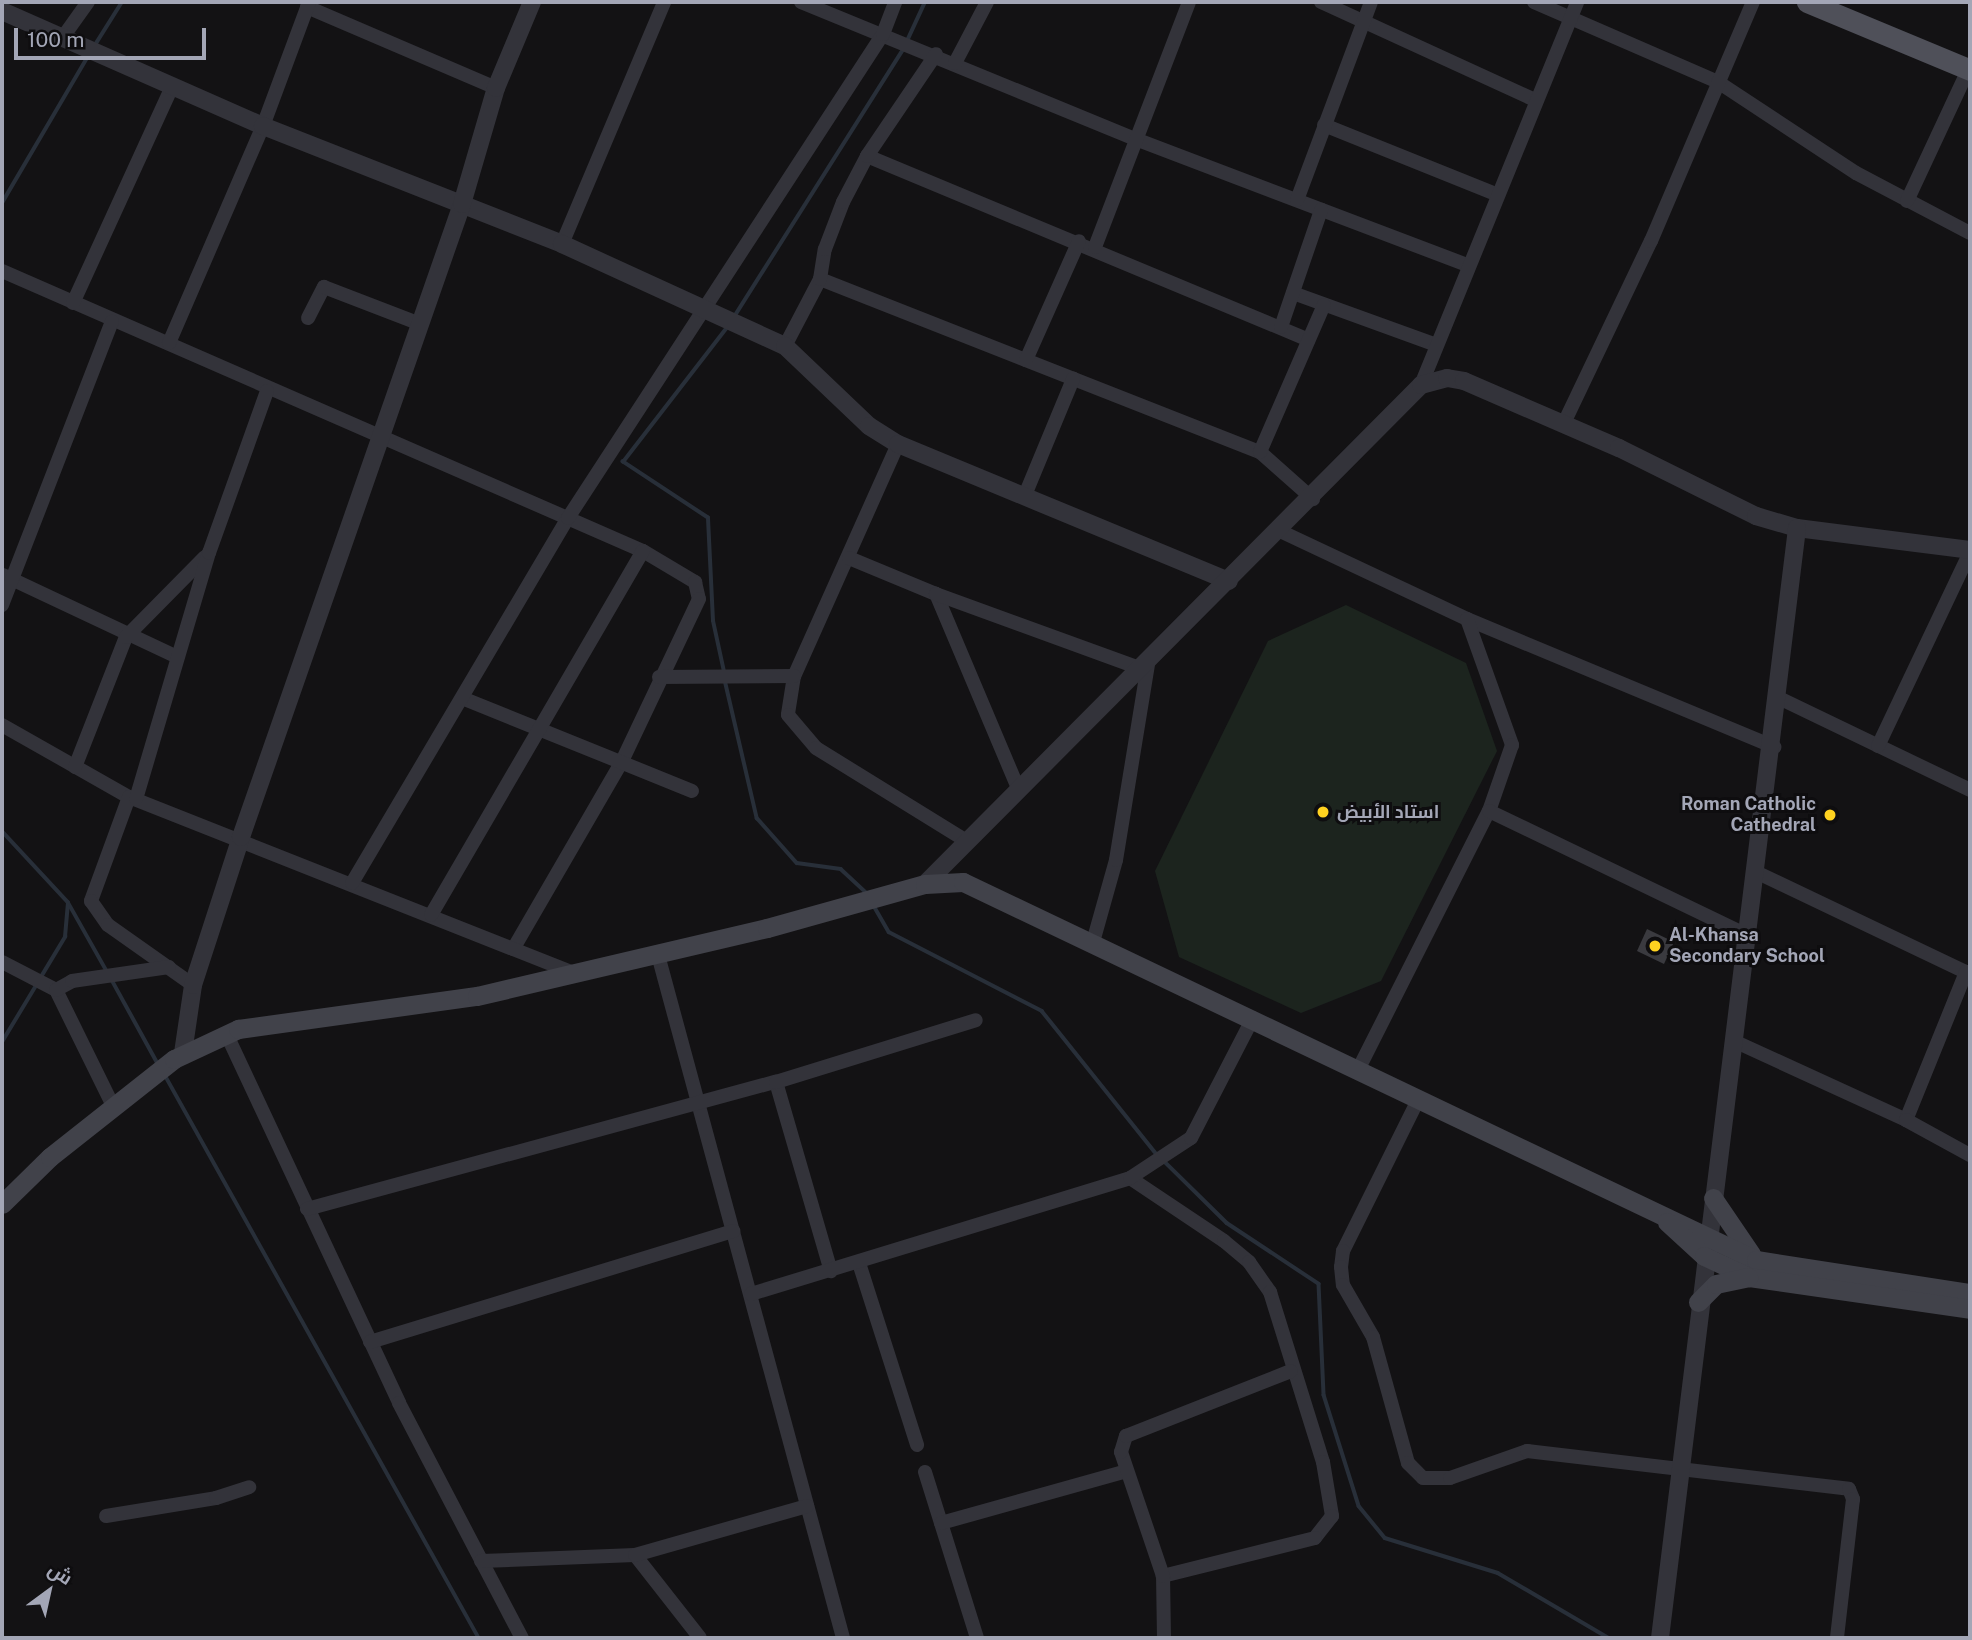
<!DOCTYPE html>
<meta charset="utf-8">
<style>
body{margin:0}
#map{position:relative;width:1972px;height:1640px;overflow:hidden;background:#131214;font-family:"Public Sans",Cairo,sans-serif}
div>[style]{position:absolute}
.green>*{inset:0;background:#1c241e}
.stream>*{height:3.5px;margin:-1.75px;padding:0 1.75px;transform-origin:1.75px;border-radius:1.75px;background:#282f39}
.building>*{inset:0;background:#3a3a3f}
.minor>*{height:14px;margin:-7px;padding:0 7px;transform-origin:7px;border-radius:7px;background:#33333a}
.tertiary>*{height:18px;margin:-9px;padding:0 9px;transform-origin:9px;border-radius:9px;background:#33333a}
.secondary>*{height:19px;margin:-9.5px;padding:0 9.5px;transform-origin:9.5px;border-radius:9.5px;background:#41424a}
.primary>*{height:21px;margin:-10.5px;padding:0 10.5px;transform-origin:10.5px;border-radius:10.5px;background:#4f5059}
.dots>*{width:19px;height:19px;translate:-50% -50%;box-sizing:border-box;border:4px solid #0e0d0f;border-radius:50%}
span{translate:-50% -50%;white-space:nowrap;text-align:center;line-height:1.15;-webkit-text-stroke:6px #0e0d0f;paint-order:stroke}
.poi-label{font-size:18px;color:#a3a6b6;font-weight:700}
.right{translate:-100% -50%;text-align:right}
.left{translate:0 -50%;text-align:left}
.frame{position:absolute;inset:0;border:4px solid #a3a6b6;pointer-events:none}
.north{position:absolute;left:14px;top:1556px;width:70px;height:70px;-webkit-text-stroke:5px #0e0d0f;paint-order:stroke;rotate:33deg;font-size:19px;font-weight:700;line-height:28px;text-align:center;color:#a3a6b6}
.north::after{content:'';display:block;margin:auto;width:24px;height:32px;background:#a3a6b6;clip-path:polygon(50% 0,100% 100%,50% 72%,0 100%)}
.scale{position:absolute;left:14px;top:28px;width:192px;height:32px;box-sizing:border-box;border:4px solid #a3a6b6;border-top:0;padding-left:9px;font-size:21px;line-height:24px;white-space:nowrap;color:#a3a6b6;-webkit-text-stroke:5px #0e0d0f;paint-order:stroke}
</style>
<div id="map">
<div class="green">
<i style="clip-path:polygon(1346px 605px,1466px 663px,1497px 751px,1381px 981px,1301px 1013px,1179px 957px,1155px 871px,1268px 641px)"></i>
</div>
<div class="stream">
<i style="left:907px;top:41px;width:43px;rotate:-65.2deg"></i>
<i style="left:95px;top:45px;width:51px;rotate:-57.9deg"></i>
<i style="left:2px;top:203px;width:172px;rotate:-59.6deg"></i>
<i style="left:734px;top:317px;width:318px;rotate:-57.7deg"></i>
<i style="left:724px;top:672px;width:52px;rotate:-102.2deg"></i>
<i style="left:713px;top:621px;width:103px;rotate:-92.8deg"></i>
<i style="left:708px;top:518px;width:102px;rotate:-146.6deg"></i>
<i style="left:623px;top:462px;width:172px;rotate:-52.3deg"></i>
<i style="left:725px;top:680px;width:142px;rotate:76.9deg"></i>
<i style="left:757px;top:818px;width:60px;rotate:48.4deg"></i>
<i style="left:797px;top:863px;width:44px;rotate:7.8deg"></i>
<i style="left:841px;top:869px;width:35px;rotate:43deg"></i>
<i style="left:2px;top:831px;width:97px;rotate:47.1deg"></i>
<i style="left:68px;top:902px;width:81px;rotate:60.6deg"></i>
<i style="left:874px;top:906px;width:30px;rotate:60deg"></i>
<i style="left:889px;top:932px;width:172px;rotate:27.3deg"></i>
<i style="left:1042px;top:1011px;width:186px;rotate:51.3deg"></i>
<i style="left:41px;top:977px;width:47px;rotate:-59deg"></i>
<i style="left:65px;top:937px;width:33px;rotate:-85deg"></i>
<i style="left:112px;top:980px;width:94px;rotate:61.2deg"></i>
<i style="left:2px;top:1042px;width:68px;rotate:-58.9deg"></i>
<i style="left:165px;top:1075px;width:645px;rotate:60.85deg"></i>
<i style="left:1164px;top:1161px;width:88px;rotate:44.5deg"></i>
<i style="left:1227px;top:1223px;width:110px;rotate:33.5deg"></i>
<i style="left:1319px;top:1284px;width:111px;rotate:87.4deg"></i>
<i style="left:1324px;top:1395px;width:116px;rotate:72.5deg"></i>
<i style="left:1359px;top:1506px;width:41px;rotate:50.9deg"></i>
<i style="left:1385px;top:1538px;width:118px;rotate:17.2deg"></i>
<i style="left:1498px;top:1573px;width:129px;rotate:30.4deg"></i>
</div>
<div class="building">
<i style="clip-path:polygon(1647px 929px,1674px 942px,1664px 964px,1637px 951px)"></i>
</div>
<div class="minor">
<i style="left:801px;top:2px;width:364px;rotate:22.3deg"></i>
<i style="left:1138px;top:140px;width:352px;rotate:20.8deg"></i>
<i style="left:1321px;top:2px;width:235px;rotate:24.6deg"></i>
<i style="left:1534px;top:2px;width:201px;rotate:23.5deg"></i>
<i style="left:1718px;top:82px;width:165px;rotate:33.4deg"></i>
<i style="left:1856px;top:173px;width:129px;rotate:27.8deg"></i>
<i style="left:307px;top:7px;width:206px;rotate:23.2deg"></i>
<i style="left:63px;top:37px;width:43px;rotate:-54.5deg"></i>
<i style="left:955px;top:63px;width:69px;rotate:-62.3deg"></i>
<i style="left:1324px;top:125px;width:185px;rotate:21.9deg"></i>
<i style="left:867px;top:156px;width:478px;rotate:22.6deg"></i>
<i style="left:1297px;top:200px;width:211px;rotate:-69.5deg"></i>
<i style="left:1907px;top:201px;width:149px;rotate:-65deg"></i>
<i style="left:562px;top:244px;width:263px;rotate:-67.1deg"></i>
<i style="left:1095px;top:247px;width:262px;rotate:-69deg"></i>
<i style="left:2px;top:271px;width:699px;rotate:23.6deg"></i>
<i style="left:643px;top:551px;width:61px;rotate:30.8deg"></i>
<i style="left:695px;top:582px;width:17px;rotate:77deg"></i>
<i style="left:699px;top:599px;width:182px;rotate:115.4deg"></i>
<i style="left:621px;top:763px;width:215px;rotate:120.1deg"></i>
<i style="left:820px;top:279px;width:473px;rotate:21.5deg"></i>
<i style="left:1260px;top:452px;width:71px;rotate:41.6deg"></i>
<i style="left:1293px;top:293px;width:150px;rotate:19.9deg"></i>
<i style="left:73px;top:303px;width:240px;rotate:-65.4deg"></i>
<i style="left:308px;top:318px;width:35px;rotate:-63deg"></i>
<i style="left:324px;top:287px;width:101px;rotate:21deg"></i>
<i style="left:1281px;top:327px;width:124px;rotate:-71.1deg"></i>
<i style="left:169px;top:343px;width:236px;rotate:-66.6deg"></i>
<i style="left:263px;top:126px;width:132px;rotate:-69.6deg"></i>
<i style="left:785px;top:346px;width:76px;rotate:-62.4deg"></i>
<i style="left:820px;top:279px;width:30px;rotate:-81deg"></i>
<i style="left:825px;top:249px;width:50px;rotate:-69deg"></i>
<i style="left:843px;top:202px;width:52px;rotate:-62.4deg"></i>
<i style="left:867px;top:156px;width:123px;rotate:-55.9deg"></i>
<i style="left:1026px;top:360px;width:130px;rotate:-66deg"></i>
<i style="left:1421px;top:385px;width:414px;rotate:-67.8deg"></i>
<i style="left:1564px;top:423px;width:202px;rotate:-64.5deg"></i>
<i style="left:1651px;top:241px;width:260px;rotate:-66.9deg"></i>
<i style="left:898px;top:444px;width:254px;rotate:114.1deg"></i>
<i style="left:794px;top:676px;width:39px;rotate:99deg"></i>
<i style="left:788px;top:715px;width:43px;rotate:49.7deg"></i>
<i style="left:816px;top:748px;width:175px;rotate:31.7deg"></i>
<i style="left:1260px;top:452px;width:160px;rotate:-66.5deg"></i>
<i style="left:1025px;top:495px;width:126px;rotate:-67.5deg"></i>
<i style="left:1280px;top:531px;width:207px;rotate:25.2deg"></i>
<i style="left:1467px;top:619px;width:333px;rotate:22.6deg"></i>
<i style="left:849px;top:558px;width:94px;rotate:22.5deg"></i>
<i style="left:3px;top:575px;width:192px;rotate:25.2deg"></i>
<i style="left:2px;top:605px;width:304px;rotate:-68.8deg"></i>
<i style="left:1467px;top:619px;width:134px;rotate:70.3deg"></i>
<i style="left:1512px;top:745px;width:70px;rotate:109.2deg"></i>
<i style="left:659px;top:677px;width:135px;rotate:-0.4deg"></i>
<i style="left:462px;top:698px;width:248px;rotate:22deg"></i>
<i style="left:1779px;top:698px;width:212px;rotate:25.7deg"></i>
<i style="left:2px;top:725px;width:146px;rotate:29.6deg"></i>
<i style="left:129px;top:797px;width:479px;rotate:21.6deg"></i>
<i style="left:1878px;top:746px;width:215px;rotate:-64.6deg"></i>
<i style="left:75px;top:767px;width:140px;rotate:-68.6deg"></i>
<i style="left:126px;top:637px;width:112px;rotate:-45.4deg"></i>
<i style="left:1018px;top:788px;width:211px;rotate:-112.9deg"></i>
<i style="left:936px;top:594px;width:216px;rotate:20deg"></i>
<i style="left:129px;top:797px;width:111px;rotate:110.1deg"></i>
<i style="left:91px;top:901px;width:29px;rotate:55deg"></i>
<i style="left:108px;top:925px;width:104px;rotate:35.2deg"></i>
<i style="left:136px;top:799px;width:257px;rotate:-73.5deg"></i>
<i style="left:209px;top:553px;width:172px;rotate:-70.3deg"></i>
<i style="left:1758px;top:873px;width:235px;rotate:25.5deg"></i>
<i style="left:352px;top:883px;width:424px;rotate:-59.4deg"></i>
<i style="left:568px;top:518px;width:577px;rotate:-56.94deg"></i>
<i style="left:883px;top:34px;width:34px;rotate:-69deg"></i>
<i style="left:431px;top:915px;width:421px;rotate:-59.8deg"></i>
<i style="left:1093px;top:942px;width:85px;rotate:-74.3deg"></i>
<i style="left:1116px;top:860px;width:205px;rotate:-80.7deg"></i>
<i style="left:658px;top:955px;width:708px;rotate:74.84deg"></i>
<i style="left:2px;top:962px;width:61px;rotate:27.4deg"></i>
<i style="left:56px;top:990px;width:129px;rotate:63.8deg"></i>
<i style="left:56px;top:990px;width:18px;rotate:-29deg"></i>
<i style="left:72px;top:981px;width:98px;rotate:-8.2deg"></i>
<i style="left:226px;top:1033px;width:408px;rotate:64.9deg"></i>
<i style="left:399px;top:1403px;width:265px;rotate:62.4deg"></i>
<i style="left:1736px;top:1042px;width:187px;rotate:24.6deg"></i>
<i style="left:1906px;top:1120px;width:160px;rotate:-67.9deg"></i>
<i style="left:1359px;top:1068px;width:288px;rotate:-63.2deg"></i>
<i style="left:1489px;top:811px;width:288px;rotate:25.7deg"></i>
<i style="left:776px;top:1082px;width:197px;rotate:73.8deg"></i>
<i style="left:1419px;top:1098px;width:171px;rotate:116.4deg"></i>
<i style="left:1343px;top:1251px;width:16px;rotate:97deg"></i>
<i style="left:1341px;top:1267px;width:18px;rotate:84deg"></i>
<i style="left:1343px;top:1285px;width:60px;rotate:60deg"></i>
<i style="left:1373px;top:1337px;width:131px;rotate:74.5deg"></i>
<i style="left:1408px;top:1463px;width:21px;rotate:45deg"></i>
<i style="left:1423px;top:1478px;width:27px"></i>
<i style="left:1450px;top:1478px;width:82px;rotate:-19.3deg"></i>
<i style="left:1527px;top:1451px;width:324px;rotate:6.7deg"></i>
<i style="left:1849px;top:1489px;width:11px;rotate:68deg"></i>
<i style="left:1853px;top:1499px;width:140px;rotate:96.6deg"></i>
<i style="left:1906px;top:1120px;width:73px;rotate:28.7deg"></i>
<i style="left:1130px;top:1178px;width:113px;rotate:33.8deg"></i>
<i style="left:1224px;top:1241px;width:33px;rotate:40deg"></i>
<i style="left:1249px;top:1262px;width:37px;rotate:55deg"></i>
<i style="left:1270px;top:1292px;width:178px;rotate:72.7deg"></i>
<i style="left:1323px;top:1462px;width:55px;rotate:80.5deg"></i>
<i style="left:1332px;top:1516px;width:28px;rotate:128deg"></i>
<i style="left:1315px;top:1538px;width:157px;rotate:166deg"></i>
<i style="left:307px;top:1209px;width:486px;rotate:-15.2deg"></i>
<i style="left:776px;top:1082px;width:209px;rotate:-17.2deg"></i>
<i style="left:859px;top:1263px;width:191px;rotate:72.3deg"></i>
<i style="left:751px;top:1294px;width:396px;rotate:-17deg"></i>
<i style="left:1130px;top:1178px;width:73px;rotate:-33.3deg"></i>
<i style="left:1191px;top:1138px;width:135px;rotate:-62.7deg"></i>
<i style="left:370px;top:1342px;width:380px;rotate:-17deg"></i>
<i style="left:925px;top:1472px;width:174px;rotate:72.6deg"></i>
<i style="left:106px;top:1516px;width:111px;rotate:-9.3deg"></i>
<i style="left:216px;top:1498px;width:35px;rotate:-18deg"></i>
<i style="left:941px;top:1523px;width:193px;rotate:-15.6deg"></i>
<i style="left:635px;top:1555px;width:105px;rotate:51.9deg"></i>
<i style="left:481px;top:1561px;width:154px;rotate:-2.2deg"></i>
<i style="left:635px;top:1555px;width:179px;rotate:-15.9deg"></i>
<i style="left:1164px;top:1638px;width:62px;rotate:-90.9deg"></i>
<i style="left:1163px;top:1576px;width:131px;rotate:-108.7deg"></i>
<i style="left:1121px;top:1452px;width:17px;rotate:-73deg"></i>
<i style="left:1126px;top:1436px;width:177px;rotate:-21.5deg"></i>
</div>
<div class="tertiary">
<i style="left:2px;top:11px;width:285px;rotate:23.8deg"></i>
<i style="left:263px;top:126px;width:321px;rotate:21.5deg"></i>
<i style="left:562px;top:244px;width:245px;rotate:24.6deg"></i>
<i style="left:785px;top:346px;width:116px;rotate:43.6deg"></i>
<i style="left:869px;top:426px;width:34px;rotate:32deg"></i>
<i style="left:898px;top:444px;width:358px;rotate:22.5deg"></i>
<i style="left:925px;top:884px;width:704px;rotate:-45.17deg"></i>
<i style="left:1421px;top:385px;width:27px;rotate:-15deg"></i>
<i style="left:1447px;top:378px;width:17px;rotate:10deg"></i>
<i style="left:1464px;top:381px;width:169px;rotate:23.4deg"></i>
<i style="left:1619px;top:448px;width:153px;rotate:26.4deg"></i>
<i style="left:1756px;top:516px;width:43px;rotate:16.3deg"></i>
<i style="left:1797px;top:528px;width:174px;rotate:7.2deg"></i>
<i style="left:183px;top:1053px;width:69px;rotate:-81.6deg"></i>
<i style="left:193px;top:985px;width:156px;rotate:-72deg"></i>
<i style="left:241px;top:837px;width:670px;rotate:-70.75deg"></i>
<i style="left:462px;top:204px;width:121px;rotate:-73.7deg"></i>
<i style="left:496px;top:88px;width:93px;rotate:-67.3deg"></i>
<i style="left:1660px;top:1638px;width:1118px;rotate:-82.96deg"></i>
</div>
<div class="secondary">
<i style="left:1713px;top:1198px;width:68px;rotate:55.8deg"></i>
<i style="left:2px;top:1204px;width:67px;rotate:-44.4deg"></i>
<i style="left:50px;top:1157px;width:158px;rotate:-38.3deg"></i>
<i style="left:174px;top:1059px;width:71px;rotate:-25.1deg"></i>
<i style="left:238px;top:1029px;width:241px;rotate:-7.9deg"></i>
<i style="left:477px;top:996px;width:298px;rotate:-13.2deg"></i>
<i style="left:767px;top:928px;width:164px;rotate:-15.6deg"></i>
<i style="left:925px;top:884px;width:38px;rotate:-3deg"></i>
<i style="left:963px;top:882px;width:878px;rotate:25.49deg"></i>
<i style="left:1756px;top:1260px;width:217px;rotate:8.8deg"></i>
<i style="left:1667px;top:1222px;width:50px;rotate:42.6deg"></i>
<i style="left:1704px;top:1256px;width:50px;rotate:25deg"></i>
<i style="left:1749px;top:1277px;width:223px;rotate:8.2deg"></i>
<i style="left:1698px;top:1302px;width:25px;rotate:-45deg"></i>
<i style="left:1716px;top:1284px;width:33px;rotate:-12deg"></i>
</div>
<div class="primary">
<i style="left:1807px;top:2px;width:177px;rotate:22.6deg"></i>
</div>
<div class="dots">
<i style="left:1323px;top:812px;background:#ffd220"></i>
<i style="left:1830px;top:815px;background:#ffd220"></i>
<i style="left:1655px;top:946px;background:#ffd220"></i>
</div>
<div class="poi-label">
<span class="right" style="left:1816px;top:815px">Roman Catholic<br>Cathedral</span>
<span class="left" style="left:1337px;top:812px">استاد الأبيض</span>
<span class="left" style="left:1669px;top:946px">Al-Khansa<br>Secondary School</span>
</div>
<div class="frame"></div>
<div class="north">ش</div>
<div class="scale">100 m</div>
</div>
